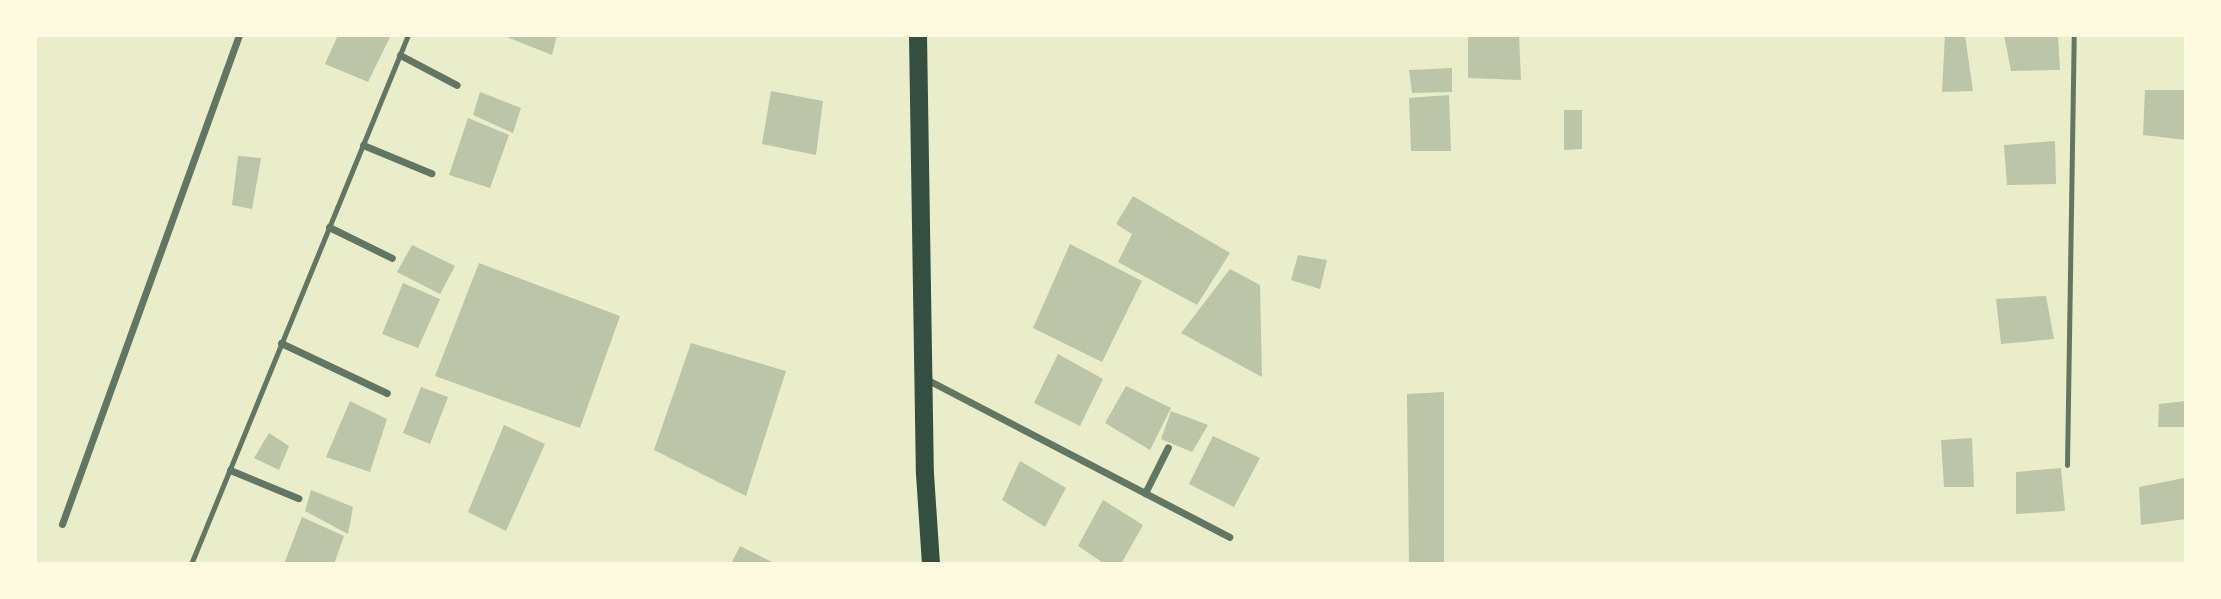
<!DOCTYPE html>
<style>
body{margin:0}
#map{position:relative;width:2221px;height:599px;overflow:hidden;background:#e9edc9;font-family:Bitter,serif}
div>[style]{position:absolute}
.building>*{inset:0;background:#bcc5a7}
.service>*{height:5px;margin:-2.5px;padding:0 2.5px;transform-origin:2.5px;border-radius:2.5px;background:#617663}
.minor>*{height:7px;margin:-3.5px;padding:0 3.5px;transform-origin:3.5px;border-radius:3.5px;background:#617663}
.primary>*{height:18px;margin:-9px;padding:0 9px;transform-origin:9px;border-radius:9px;background:#344e41}
span{translate:-50% -50%;white-space:nowrap;text-align:center;line-height:1.15;-webkit-text-stroke:7px #fefae0;paint-order:stroke}
.frame{position:absolute;inset:0;border:37px solid #fefae0;pointer-events:none}
</style>
<div id="map">
<div class="building">
<i style="clip-path:polygon(338px 35px,391px 35px,368px 82px,325px 64px)"></i>
<i style="clip-path:polygon(502px 35px,557px 35px,552px 55px)"></i>
<i style="clip-path:polygon(1468px 35px,1519px 35px,1521px 80px,1468px 78px)"></i>
<i style="clip-path:polygon(1945px 35px,1965px 35px,1973px 91px,1942px 92px)"></i>
<i style="clip-path:polygon(2004px 35px,2058px 35px,2060px 70px,2011px 71px)"></i>
<i style="clip-path:polygon(1452px 68px,1452px 92px,1412px 93px,1409px 70px)"></i>
<i style="clip-path:polygon(2145px 90px,2186px 90px,2186px 140px,2143px 135px)"></i>
<i style="clip-path:polygon(771px 91px,823px 101px,816px 155px,762px 144px)"></i>
<i style="clip-path:polygon(480px 92px,521px 108px,513px 133px,473px 115px)"></i>
<i style="clip-path:polygon(1449px 95px,1451px 151px,1411px 151px,1409px 98px)"></i>
<i style="clip-path:polygon(1564px 110px,1582px 110px,1582px 149px,1564px 150px)"></i>
<i style="clip-path:polygon(468px 118px,509px 135px,490px 188px,449px 175px)"></i>
<i style="clip-path:polygon(2055px 141px,2056px 184px,2007px 185px,2004px 145px)"></i>
<i style="clip-path:polygon(238px 156px,261px 158px,252px 209px,232px 205px)"></i>
<i style="clip-path:polygon(1133px 196px,1230px 253px,1197px 305px,1118px 262px,1132px 234px,1116px 224px)"></i>
<i style="clip-path:polygon(1070px 244px,1142px 281px,1102px 362px,1033px 328px)"></i>
<i style="clip-path:polygon(412px 245px,455px 266px,440px 294px,397px 272px)"></i>
<i style="clip-path:polygon(1298px 255px,1327px 260px,1320px 289px,1291px 280px)"></i>
<i style="clip-path:polygon(479px 263px,620px 316px,580px 428px,435px 376px)"></i>
<i style="clip-path:polygon(1230px 269px,1260px 285px,1262px 377px,1181px 333px)"></i>
<i style="clip-path:polygon(403px 283px,440px 299px,418px 348px,382px 334px)"></i>
<i style="clip-path:polygon(2046px 296px,2054px 339px,2001px 344px,1996px 299px)"></i>
<i style="clip-path:polygon(691px 343px,786px 371px,746px 496px,654px 450px)"></i>
<i style="clip-path:polygon(1058px 354px,1103px 379px,1080px 426px,1034px 403px)"></i>
<i style="clip-path:polygon(1126px 386px,1171px 408px,1150px 450px,1105px 423px)"></i>
<i style="clip-path:polygon(421px 387px,448px 397px,430px 444px,403px 433px)"></i>
<i style="clip-path:polygon(1444px 392px,1444px 564px,1409px 564px,1407px 394px)"></i>
<i style="clip-path:polygon(350px 401px,387px 419px,370px 472px,326px 457px)"></i>
<i style="clip-path:polygon(2186px 401px,2186px 427px,2158px 427px,2159px 404px)"></i>
<i style="clip-path:polygon(1171px 411px,1208px 425px,1192px 452px,1161px 439px)"></i>
<i style="clip-path:polygon(504px 425px,545px 444px,506px 531px,468px 512px)"></i>
<i style="clip-path:polygon(269px 433px,289px 446px,279px 470px,254px 458px)"></i>
<i style="clip-path:polygon(1213px 436px,1260px 458px,1234px 507px,1189px 484px)"></i>
<i style="clip-path:polygon(1972px 438px,1974px 487px,1944px 487px,1941px 440px)"></i>
<i style="clip-path:polygon(1020px 461px,1066px 488px,1045px 527px,1002px 500px)"></i>
<i style="clip-path:polygon(2061px 468px,2065px 511px,2016px 514px,2016px 472px)"></i>
<i style="clip-path:polygon(2184px 478px,2186px 519px,2141px 525px,2139px 487px)"></i>
<i style="clip-path:polygon(311px 490px,353px 507px,348px 534px,305px 511px)"></i>
<i style="clip-path:polygon(1103px 500px,1143px 525px,1121px 564px,1105px 564px,1078px 546px)"></i>
<i style="clip-path:polygon(302px 517px,344px 536px,334px 564px,284px 564px)"></i>
<i style="clip-path:polygon(740px 546px,776px 564px,731px 564px)"></i>
</div>
<div class="service">
<i style="left:2067px;top:465px;width:430px;rotate:-89.1deg"></i>
<i style="left:191px;top:564px;width:572px;rotate:-67.7deg"></i>
</div>
<div class="minor">
<i style="left:400px;top:55px;width:64px;rotate:27.8deg"></i>
<i style="left:363px;top:145px;width:74px;rotate:22.4deg"></i>
<i style="left:329px;top:227px;width:70px;rotate:26.2deg"></i>
<i style="left:281px;top:343px;width:117px;rotate:25.3deg"></i>
<i style="left:926px;top:379px;width:342px;rotate:27.5deg"></i>
<i style="left:230px;top:470px;width:74px;rotate:22.4deg"></i>
<i style="left:1145px;top:493px;width:51px;rotate:-63.4deg"></i>
<i style="left:62px;top:524px;width:520px;rotate:-70.1deg"></i>
</div>
<div class="primary">
<i style="left:918px;top:35px;width:439px;rotate:89.1deg"></i>
<i style="left:925px;top:474px;width:90px;rotate:86.2deg"></i>
</div>
<div class="frame"></div>
</div>
